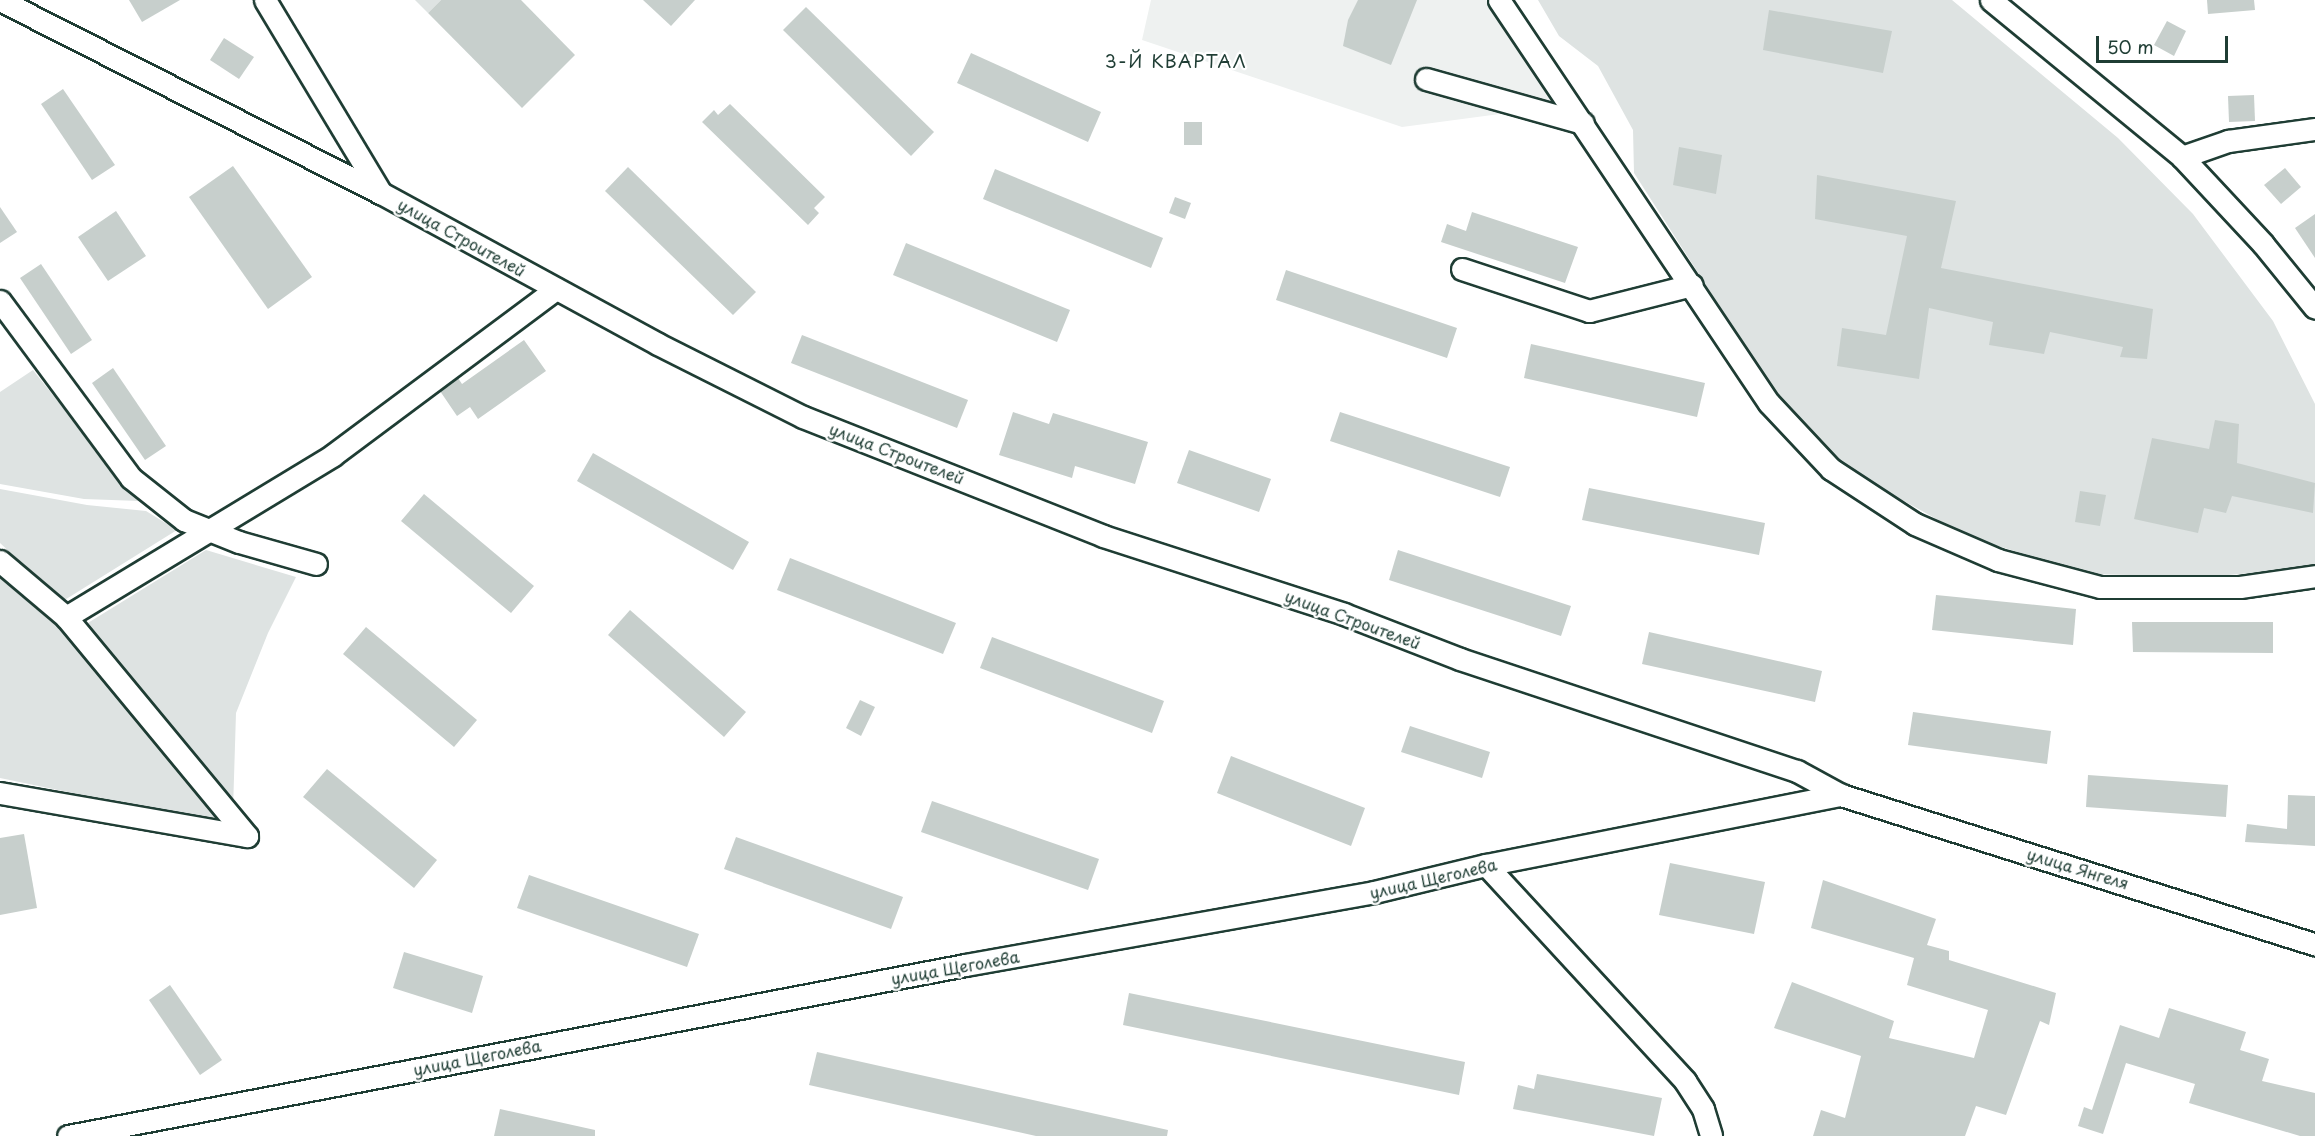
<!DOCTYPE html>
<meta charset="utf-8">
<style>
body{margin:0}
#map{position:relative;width:2315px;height:1136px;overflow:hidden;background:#fff;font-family:"Playpen Sans",sans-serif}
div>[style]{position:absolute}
.built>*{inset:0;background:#eef1f0}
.green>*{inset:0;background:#dee3e2}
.building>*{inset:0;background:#c7cfcc}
.roads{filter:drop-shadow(2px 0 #1f3d34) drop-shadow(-2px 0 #1f3d34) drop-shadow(0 2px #1f3d34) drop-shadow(0 -2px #1f3d34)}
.minor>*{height:21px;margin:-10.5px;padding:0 10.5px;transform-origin:10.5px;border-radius:10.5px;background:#fff}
span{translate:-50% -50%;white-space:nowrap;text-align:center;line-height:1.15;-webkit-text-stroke:4.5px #fff;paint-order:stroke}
.street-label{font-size:16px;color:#1f3d34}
.neighbourhood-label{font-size:18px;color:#1f3d34;letter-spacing:1.5px}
.scale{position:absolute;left:2096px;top:36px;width:132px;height:27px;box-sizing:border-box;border:3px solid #1f3d34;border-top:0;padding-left:8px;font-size:18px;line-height:21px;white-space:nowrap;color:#1f3d34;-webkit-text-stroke:4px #fff;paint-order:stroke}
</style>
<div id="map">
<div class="built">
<i style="clip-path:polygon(1151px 0,1486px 0,1560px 106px,1402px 127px,1142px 40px)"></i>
</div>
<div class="green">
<i style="clip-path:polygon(415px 0,441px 0,428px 13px)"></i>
<i style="clip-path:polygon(1538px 0,1952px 0,2118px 138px,2193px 214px,2273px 321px,2315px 404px,2315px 567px,2207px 577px,2090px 574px,1969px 537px,1848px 470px,1781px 402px,1634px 173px,1633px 130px,1598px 66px,1559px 36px)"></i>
<i style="clip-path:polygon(33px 370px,109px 466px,139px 501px,84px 499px,0 484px,0 392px)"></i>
<i style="clip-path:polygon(0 489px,87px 505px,146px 511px,177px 530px,63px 601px,0 543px)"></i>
<i style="clip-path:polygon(206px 550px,296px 577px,268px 633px,236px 713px,233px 810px,83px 626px)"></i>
<i style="clip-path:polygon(0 571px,64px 625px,227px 825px,0 778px)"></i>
</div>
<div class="building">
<i style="clip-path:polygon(129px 0,180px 0,142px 22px)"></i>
<i style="clip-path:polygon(441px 0,521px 0,575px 55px,522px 108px,428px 13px)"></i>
<i style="clip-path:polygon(643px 0,695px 0,671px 26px)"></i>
<i style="clip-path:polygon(1358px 0,1417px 0,1391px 65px,1343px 46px,1348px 20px)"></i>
<i style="clip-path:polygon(2207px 0,2254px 0,2255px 10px,2208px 14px)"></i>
<i style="clip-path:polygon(806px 7px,934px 132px,911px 156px,783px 30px)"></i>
<i style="clip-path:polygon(1769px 10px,1892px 31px,1883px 73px,1763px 50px)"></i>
<i style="clip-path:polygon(2167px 21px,2186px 31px,2174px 56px,2154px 45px)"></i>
<i style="clip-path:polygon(224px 38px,254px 57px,239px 79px,210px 60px)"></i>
<i style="clip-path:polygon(971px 53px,1101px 112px,1088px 142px,957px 83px)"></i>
<i style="clip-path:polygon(63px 89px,115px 165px,92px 180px,41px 104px)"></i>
<i style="clip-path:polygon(2254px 95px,2255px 121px,2229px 122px,2228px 96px)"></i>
<i style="clip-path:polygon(730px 104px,825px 197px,814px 208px,819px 213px,808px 225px,702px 122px,714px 110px,718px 115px)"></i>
<i style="clip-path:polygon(1184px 122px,1202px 122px,1202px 145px,1184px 145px)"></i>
<i style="clip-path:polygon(1679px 147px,1722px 155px,1716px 194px,1673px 185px)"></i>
<i style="clip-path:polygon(233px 166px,312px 277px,268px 309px,189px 197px)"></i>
<i style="clip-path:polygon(628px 167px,756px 292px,733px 315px,605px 191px)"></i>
<i style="clip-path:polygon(2285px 168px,2301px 187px,2281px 204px,2264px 185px)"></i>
<i style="clip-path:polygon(995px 169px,1163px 238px,1151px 268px,983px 199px)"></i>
<i style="clip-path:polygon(1817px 175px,1956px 201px,1941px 268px,2153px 309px,2147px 359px,2120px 357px,2123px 347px,2050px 332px,2044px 354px,1989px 345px,1993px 322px,1929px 308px,1919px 379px,1837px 366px,1842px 328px,1886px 335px,1907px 236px,1815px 219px)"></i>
<i style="clip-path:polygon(1175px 197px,1191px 203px,1185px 219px,1169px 213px)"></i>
<i style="clip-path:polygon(0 207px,17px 232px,0 243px)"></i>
<i style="clip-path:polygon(116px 211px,146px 256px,108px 281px,78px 237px)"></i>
<i style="clip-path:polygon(1472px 212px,1578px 247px,1565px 283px,1441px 242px,1447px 224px,1466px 231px)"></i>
<i style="clip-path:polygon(2315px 214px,2315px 258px,2295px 228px)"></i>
<i style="clip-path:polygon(906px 243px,1070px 310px,1057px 342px,893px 275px)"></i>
<i style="clip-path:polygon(41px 264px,92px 340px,71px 354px,20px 278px)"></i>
<i style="clip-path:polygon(1286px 270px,1457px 328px,1447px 358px,1276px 300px)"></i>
<i style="clip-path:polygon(802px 335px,968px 400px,957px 428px,791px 363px)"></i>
<i style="clip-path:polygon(524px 340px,546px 371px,478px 419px,470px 407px,457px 416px,440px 391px,458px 378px,462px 384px)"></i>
<i style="clip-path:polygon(1531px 344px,1705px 383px,1697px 417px,1524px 378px)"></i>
<i style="clip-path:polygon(113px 368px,166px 446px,145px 460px,92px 383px)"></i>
<i style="clip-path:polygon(1013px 412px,1049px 424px,1053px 413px,1148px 442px,1135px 484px,1075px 466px,1072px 478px,999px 455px)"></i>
<i style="clip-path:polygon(1340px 412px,1510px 467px,1500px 497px,1330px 441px)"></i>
<i style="clip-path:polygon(2215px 420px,2239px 424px,2237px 463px,2315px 483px,2313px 513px,2232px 496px,2226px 513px,2204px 508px,2198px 533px,2134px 519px,2152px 438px,2209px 449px)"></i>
<i style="clip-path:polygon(1189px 450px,1271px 479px,1259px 512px,1177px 483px)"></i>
<i style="clip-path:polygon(593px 453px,749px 542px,733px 570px,577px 481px)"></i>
<i style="clip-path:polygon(1589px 488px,1765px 523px,1759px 555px,1582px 520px)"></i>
<i style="clip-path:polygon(2080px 491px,2106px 495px,2100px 526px,2075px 522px)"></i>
<i style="clip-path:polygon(424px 494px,534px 586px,511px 613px,401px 521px)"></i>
<i style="clip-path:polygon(1398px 550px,1571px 606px,1561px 636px,1389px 580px)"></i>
<i style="clip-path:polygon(790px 558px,956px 623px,943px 654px,777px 590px)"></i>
<i style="clip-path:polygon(1936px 595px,2076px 609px,2073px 645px,1932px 630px)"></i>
<i style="clip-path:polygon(630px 610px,746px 712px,724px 737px,608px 635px)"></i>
<i style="clip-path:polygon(2132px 622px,2273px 622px,2273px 653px,2133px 652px)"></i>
<i style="clip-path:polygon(366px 627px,477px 720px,454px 747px,343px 654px)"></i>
<i style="clip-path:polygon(1649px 632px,1822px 671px,1815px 702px,1642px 664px)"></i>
<i style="clip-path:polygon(992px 637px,1164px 701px,1152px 733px,980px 668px)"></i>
<i style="clip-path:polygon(860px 700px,875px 707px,861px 736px,846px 728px)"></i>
<i style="clip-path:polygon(1913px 712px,2051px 731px,2047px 764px,1908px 745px)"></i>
<i style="clip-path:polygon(1410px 726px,1490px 752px,1482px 778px,1401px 752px)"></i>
<i style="clip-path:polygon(1231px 756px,1365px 808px,1351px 846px,1217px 793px)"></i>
<i style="clip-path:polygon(327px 769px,437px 860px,414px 888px,303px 797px)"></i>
<i style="clip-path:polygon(2088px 775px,2228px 785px,2226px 817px,2086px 807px)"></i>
<i style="clip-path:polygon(2288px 795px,2315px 796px,2315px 846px,2245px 842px,2247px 824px,2287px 829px)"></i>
<i style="clip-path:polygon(932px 801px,1099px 859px,1088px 890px,921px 832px)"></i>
<i style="clip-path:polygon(24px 834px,37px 908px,0 915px,0 838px)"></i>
<i style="clip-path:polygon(736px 837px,903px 897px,891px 929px,724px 869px)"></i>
<i style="clip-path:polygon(1670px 863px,1765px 882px,1754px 934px,1659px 915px)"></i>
<i style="clip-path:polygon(529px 875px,699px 934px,687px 967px,517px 908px)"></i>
<i style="clip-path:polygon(1823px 880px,1936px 919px,1927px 945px,1949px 951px,1949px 960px,2056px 993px,2049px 1025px,2040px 1021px,2006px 1115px,1976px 1106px,1965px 1136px,1813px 1136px,1821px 1110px,1845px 1118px,1861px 1056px,1774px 1028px,1792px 982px,1894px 1021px,1889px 1038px,1974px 1058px,1988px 1010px,1907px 985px,1914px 958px,1811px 928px)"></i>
<i style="clip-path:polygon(404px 952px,483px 976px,472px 1013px,393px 988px)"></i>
<i style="clip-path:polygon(170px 985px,222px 1060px,200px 1075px,149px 1000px)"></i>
<i style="clip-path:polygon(1129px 993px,1465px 1062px,1459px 1095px,1123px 1025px)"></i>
<i style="clip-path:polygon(2169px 1008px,2246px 1032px,2240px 1050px,2269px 1059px,2262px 1081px,2315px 1093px,2315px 1136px,2300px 1136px,2189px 1103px,2195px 1084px,2126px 1063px,2103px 1134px,2078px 1126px,2084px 1107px,2092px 1110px,2120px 1025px,2159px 1038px)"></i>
<i style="clip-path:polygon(817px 1052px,1168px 1130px,1167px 1136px,1036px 1136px,809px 1085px)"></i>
<i style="clip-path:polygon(1537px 1074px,1662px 1098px,1654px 1136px,1513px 1109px,1518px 1085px,1534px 1089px)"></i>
<i style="clip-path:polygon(500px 1109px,595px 1130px,595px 1136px,494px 1136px)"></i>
</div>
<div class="roads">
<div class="minor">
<i style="left:0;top:0;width:427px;rotate:26.9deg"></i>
<i style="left:381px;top:193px;width:315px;rotate:28.6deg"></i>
<i style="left:658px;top:344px;width:162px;rotate:26.7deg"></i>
<i style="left:803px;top:417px;width:323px;rotate:21.6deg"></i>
<i style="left:1103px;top:536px;width:253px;rotate:17.9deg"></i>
<i style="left:1344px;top:614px;width:124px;rotate:21.2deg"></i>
<i style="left:1460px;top:659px;width:355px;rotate:18.4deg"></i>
<i style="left:1797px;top:771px;width:50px;rotate:28.6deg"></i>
<i style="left:1841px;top:795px;width:497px;rotate:17.5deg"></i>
<i style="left:265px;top:0;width:225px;rotate:59deg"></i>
<i style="left:1499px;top:0;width:485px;rotate:56.2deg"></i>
<i style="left:1769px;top:403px;width:91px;rotate:46.8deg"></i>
<i style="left:1831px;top:469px;width:100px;rotate:33.2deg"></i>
<i style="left:1915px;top:524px;width:90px;rotate:23.4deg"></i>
<i style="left:1998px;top:560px;width:106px;rotate:14.8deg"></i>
<i style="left:2100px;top:587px;width:140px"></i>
<i style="left:2240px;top:587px;width:76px;rotate:-8.3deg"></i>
<i style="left:1991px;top:0;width:247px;rotate:39.4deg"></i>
<i style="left:2182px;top:157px;width:119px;rotate:47deg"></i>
<i style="left:2263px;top:244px;width:82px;rotate:50.9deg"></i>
<i style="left:1426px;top:79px;width:163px;rotate:15.7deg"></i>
<i style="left:2182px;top:157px;width:49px;rotate:-19.2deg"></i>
<i style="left:2228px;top:141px;width:88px;rotate:-7.9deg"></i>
<i style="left:1462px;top:269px;width:134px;rotate:18.3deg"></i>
<i style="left:1589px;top:311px;width:106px;rotate:-14.2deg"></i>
<i style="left:0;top:301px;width:220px;rotate:53.5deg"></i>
<i style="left:131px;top:478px;width:68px;rotate:38.4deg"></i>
<i style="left:184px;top:520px;width:59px;rotate:21.8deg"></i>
<i style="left:239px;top:542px;width:80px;rotate:15.9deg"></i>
<i style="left:0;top:561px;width:87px;rotate:40.3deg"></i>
<i style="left:0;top:793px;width:251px;rotate:9.9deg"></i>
<i style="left:247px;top:836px;width:284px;rotate:-129.6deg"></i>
<i style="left:66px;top:617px;width:312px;rotate:-31.2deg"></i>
<i style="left:333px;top:455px;width:278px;rotate:-36.7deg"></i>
<i style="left:1486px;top:865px;width:294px;rotate:47.3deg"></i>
<i style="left:1685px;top:1081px;width:33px;rotate:57deg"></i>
<i style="left:1703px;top:1109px;width:28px;rotate:73deg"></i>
<i style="left:68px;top:1136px;width:913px;rotate:-10.79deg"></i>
<i style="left:965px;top:965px;width:415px;rotate:-10.1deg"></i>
<i style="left:1374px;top:892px;width:115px;rotate:-13.6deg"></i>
<i style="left:1486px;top:865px;width:362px;rotate:-11.2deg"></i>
</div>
</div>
<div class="street-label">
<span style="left:462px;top:237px;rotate:29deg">улица Строителей</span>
<span style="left:897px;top:453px;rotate:21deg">улица Строителей</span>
<span style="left:1353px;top:619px;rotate:20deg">улица Строителей</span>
<span style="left:2078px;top:868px;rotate:17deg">улица Янгеля</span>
<span style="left:1433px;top:878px;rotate:-13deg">улица Щеголева</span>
<span style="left:955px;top:967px;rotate:-10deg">улица Щеголева</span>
<span style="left:477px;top:1057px;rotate:-11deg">улица Щеголева</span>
</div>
<div class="neighbourhood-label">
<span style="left:1176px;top:61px">3-Й КВАРТАЛ</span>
</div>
<div class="scale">50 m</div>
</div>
